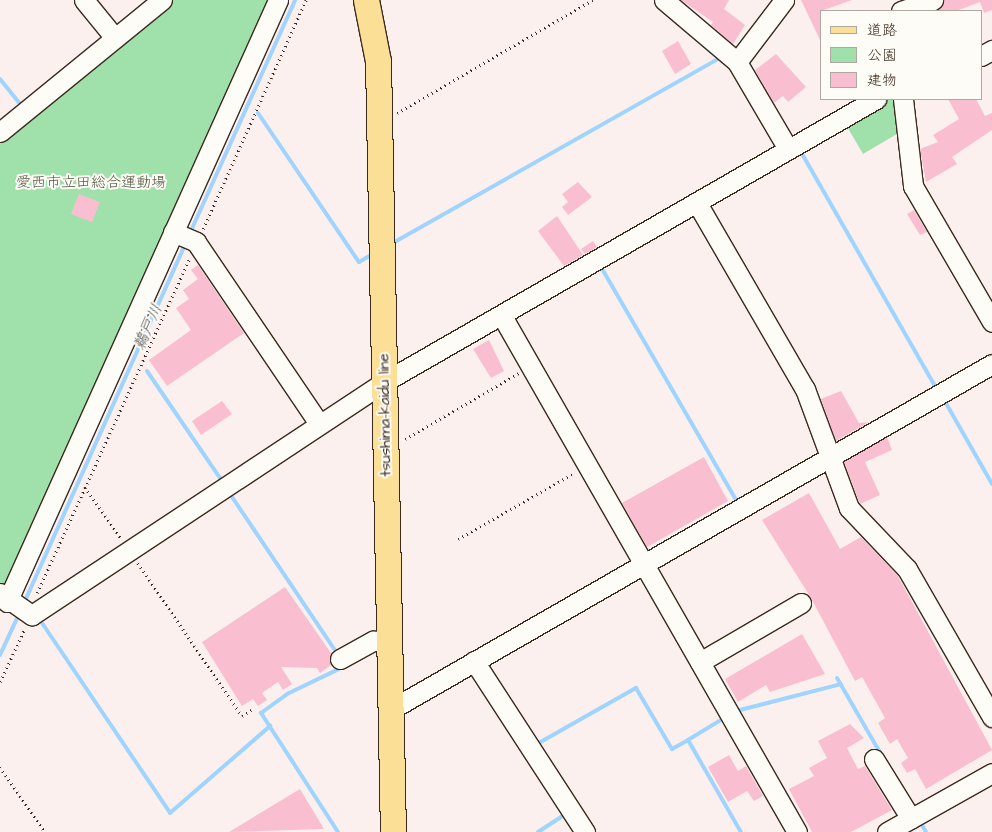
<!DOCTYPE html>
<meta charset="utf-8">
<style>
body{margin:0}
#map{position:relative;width:992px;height:832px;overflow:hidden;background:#fcf0ef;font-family:"Architects Daughter","Klee One",sans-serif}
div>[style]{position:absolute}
.green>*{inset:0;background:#a0e1ab}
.stream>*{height:4px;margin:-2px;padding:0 2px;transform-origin:2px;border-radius:2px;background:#9fd4fe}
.building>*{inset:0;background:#f9bfd0}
.path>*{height:2.5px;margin-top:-1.25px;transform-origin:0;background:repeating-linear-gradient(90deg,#3b2a1e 0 1px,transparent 0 5px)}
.roads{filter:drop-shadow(1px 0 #3b2a1e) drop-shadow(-1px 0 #3b2a1e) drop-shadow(0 1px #3b2a1e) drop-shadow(0 -1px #3b2a1e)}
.minor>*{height:19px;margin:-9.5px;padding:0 9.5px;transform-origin:9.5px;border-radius:9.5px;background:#fdfcf7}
.major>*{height:25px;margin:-12.5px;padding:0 12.5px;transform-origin:12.5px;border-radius:12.5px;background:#fbdf96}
span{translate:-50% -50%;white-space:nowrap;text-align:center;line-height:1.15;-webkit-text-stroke:4px #fdfcf7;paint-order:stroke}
.park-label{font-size:15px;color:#545841}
.street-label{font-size:15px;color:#3b2a1e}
.water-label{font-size:16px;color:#545456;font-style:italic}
.legend{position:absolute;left:820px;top:10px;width:162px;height:90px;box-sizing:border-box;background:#fdfcf7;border:1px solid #afa8a0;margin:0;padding:6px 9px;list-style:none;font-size:15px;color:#3b2a1e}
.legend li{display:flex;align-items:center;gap:10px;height:25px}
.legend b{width:25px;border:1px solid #afa8a0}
</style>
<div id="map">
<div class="green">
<i style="clip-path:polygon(172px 0,273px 0,11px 585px,0 587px,0 141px)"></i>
<i style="clip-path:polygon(887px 99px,900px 99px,902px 131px,863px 154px,845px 123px)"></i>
</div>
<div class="stream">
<i style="left:0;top:79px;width:33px;rotate:51deg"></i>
<i style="left:258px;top:113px;width:180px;rotate:55.9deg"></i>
<i style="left:359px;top:262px;width:16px;rotate:-30deg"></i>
<i style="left:798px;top:154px;width:4px;rotate:-34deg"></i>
<i style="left:801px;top:152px;width:273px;rotate:60.2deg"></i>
<i style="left:190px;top:233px;width:256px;rotate:-65.7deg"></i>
<i style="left:391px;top:244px;width:380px;rotate:-29.5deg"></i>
<i style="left:601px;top:267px;width:272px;rotate:59.9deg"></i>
<i style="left:147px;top:371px;width:133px;rotate:55.7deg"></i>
<i style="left:943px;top:398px;width:99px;rotate:60.3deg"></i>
<i style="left:228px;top:491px;width:195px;rotate:56.1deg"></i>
<i style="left:24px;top:603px;width:393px;rotate:-65.8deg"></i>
<i style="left:38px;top:617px;width:236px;rotate:56deg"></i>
<i style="left:170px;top:813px;width:133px;rotate:-41deg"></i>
<i style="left:0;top:655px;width:45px;rotate:-65.1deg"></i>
<i style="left:837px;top:678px;width:90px;rotate:60deg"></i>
<i style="left:740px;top:710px;width:104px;rotate:-14.4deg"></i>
<i style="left:688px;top:740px;width:42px;rotate:-31.4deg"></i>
<i style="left:537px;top:744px;width:114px;rotate:-29.5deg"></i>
<i style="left:636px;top:688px;width:71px;rotate:59.5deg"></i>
<i style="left:672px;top:749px;width:18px;rotate:-29deg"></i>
<i style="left:688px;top:740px;width:106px;rotate:60.1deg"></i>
<i style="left:921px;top:823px;width:10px;rotate:61deg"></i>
<i style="left:338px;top:832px;width:142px;rotate:-122.9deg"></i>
<i style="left:261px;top:713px;width:34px;rotate:-36deg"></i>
<i style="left:289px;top:693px;width:62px;rotate:-25.7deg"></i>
<i style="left:538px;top:832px;width:33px;rotate:-33deg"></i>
</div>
<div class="building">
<i style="clip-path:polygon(681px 0,729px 0,724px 9px,745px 25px,733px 44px,711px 25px,713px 22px)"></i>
<i style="clip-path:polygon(801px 0,852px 0,821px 11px,821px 42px)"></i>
<i style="clip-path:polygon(944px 0,992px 0,992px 10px,984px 13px,980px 2px,956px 11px,935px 11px)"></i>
<i style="clip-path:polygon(678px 41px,691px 64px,675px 74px,662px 51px)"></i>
<i style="clip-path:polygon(776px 54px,806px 87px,788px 102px,783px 96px,774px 103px,755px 70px)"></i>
<i style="clip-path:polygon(948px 99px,976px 99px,985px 116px,992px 113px,992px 130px,952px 157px,957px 164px,926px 182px,920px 149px,938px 142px,933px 135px,959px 119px)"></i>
<i style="clip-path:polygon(578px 182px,592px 197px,568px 215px,562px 207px,568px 202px,562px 194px)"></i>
<i style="clip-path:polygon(79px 194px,100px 202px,92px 222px,71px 214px)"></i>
<i style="clip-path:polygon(914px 210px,927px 232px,920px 235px,907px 214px)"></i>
<i style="clip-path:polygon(557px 216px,583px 255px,564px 266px,538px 231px)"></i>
<i style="clip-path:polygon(593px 241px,597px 247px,585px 254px,581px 249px)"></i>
<i style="clip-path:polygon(198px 265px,244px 333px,167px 386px,149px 360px,191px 330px,176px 308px,189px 299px,183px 290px,198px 279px,191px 270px)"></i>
<i style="clip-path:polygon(489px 340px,504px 371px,491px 378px,473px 349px)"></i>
<i style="clip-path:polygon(841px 391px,859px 423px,869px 422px,836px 441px,821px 399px)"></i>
<i style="clip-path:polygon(222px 401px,232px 414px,201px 435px,192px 421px)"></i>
<i style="clip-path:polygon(887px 437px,892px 450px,865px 462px,880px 495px,860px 504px,844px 462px)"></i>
<i style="clip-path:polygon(704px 457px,728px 501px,647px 547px,622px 503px)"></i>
<i style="clip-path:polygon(809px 493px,840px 549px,861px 537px,898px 576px,992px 750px,926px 789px,915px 769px,907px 773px,901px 763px,908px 758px,897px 739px,890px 744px,878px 723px,885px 718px,862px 677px,855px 681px,811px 598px,762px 520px)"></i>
<i style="clip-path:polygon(285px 587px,331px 653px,331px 665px,320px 673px,317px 668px,281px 667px,292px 684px,283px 690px,278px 682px,262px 693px,267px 700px,258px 706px,253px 699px,242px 706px,202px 642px)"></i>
<i style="clip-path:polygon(802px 634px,825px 674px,770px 692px,766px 685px,738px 702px,725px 679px)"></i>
<i style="clip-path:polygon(850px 724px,864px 738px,847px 748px,858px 769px,865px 766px,892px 810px,851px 832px,812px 832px,789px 789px,814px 776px,809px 768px,827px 758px,818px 741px)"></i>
<i style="clip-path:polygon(729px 755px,738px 771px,746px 766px,763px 796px,754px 801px,747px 791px,728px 802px,708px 767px)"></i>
<i style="clip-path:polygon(300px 789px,324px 829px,229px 832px)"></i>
</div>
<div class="path">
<i style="left:397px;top:113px;width:226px;rotate:-30deg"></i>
<i style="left:203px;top:229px;width:251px;rotate:-65.8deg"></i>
<i style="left:405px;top:439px;width:132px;rotate:-30.1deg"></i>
<i style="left:85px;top:487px;width:62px;rotate:54.8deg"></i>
<i style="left:458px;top:539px;width:133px;rotate:-29.6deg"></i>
<i style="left:138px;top:563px;width:185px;rotate:55.8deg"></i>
<i style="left:242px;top:716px;width:11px;rotate:-34deg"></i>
<i style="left:37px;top:593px;width:367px;rotate:-65.5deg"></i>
<i style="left:0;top:682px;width:60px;rotate:-65.2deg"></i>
<i style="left:0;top:767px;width:79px;rotate:55.3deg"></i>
</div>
<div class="roads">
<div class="minor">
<i style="left:84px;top:0;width:49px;rotate:50.8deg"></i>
<i style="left:664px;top:0;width:96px;rotate:40.3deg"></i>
<i style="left:737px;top:62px;width:101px;rotate:59.6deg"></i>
<i style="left:901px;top:11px;width:34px;rotate:-19deg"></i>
<i style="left:981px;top:56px;width:13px;rotate:-29deg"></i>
<i style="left:737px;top:62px;width:78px;rotate:-52.8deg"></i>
<i style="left:903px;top:99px;width:88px;rotate:83.4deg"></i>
<i style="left:913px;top:186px;width:157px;rotate:59.8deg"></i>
<i style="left:0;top:132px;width:209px;rotate:-39.2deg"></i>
<i style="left:697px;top:203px;width:215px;rotate:59.9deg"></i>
<i style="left:805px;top:389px;width:127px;rotate:69.7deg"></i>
<i style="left:849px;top:508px;width:84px;rotate:46.4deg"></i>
<i style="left:907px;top:569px;width:171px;rotate:60.1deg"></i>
<i style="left:173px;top:232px;width:25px;rotate:23deg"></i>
<i style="left:196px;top:242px;width:220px;rotate:55.9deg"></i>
<i style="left:502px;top:316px;width:594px;rotate:60.24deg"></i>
<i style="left:0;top:593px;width:39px;rotate:35deg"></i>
<i style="left:32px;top:615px;width:422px;rotate:-33.5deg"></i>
<i style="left:384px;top:382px;width:568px;rotate:-29.91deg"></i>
<i style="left:7px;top:602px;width:660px;rotate:-65.76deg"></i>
<i style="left:340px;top:659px;width:38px;rotate:-29deg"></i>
<i style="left:373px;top:641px;width:15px;rotate:-4deg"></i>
<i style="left:474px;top:661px;width:204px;rotate:57deg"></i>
<i style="left:700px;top:662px;width:117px;rotate:-30.3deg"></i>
<i style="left:390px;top:710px;width:694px;rotate:-29.89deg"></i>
<i style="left:874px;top:759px;width:70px;rotate:58.3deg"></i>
<i style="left:887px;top:832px;width:120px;rotate:-29.3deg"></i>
</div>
<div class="major">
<i style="left:366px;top:0;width:62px;rotate:78.9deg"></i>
<i style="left:378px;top:61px;width:771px;rotate:88.89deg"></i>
</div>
</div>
<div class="park-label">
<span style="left:91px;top:183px">愛西市立田総合運動場</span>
</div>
<div class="street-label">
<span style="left:385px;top:415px;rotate:-91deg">tsushima-kaidu line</span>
</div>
<div class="water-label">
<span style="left:148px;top:327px;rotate:-66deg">鵜戸川</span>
</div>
<ul class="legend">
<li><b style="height:6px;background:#fbdf96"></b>道路</li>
<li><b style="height:14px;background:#a0e1ab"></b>公園</li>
<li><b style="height:14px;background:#f9bfd0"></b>建物</li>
</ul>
</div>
